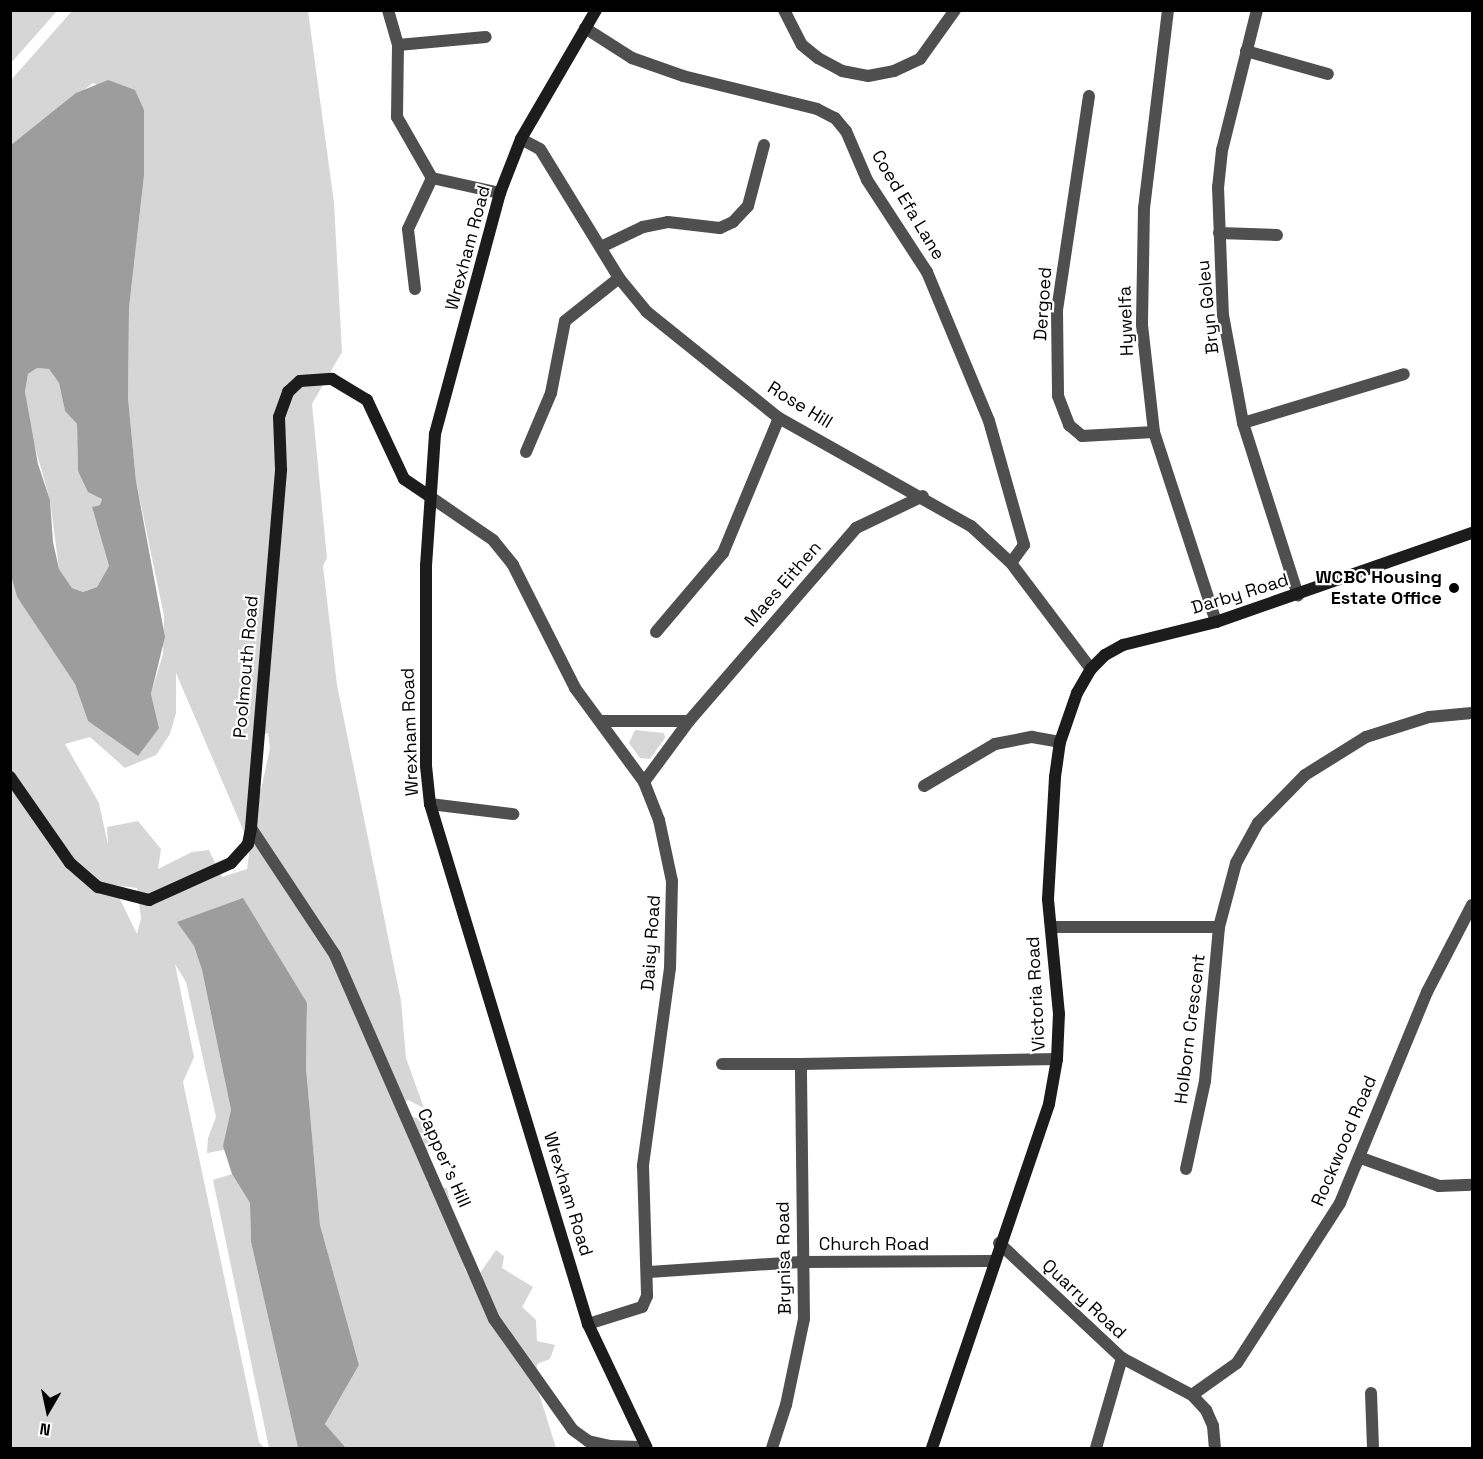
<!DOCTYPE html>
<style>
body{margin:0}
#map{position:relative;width:1483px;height:1459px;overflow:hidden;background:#fff;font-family:"Space Grotesk",sans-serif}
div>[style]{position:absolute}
.green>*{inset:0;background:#d6d6d6}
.water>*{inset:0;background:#9d9d9d}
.street>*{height:12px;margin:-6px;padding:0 6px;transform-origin:6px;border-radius:6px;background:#4f4f4f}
.secondary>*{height:12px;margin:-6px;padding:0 6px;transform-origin:6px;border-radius:6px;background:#1c1c1c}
.dots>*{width:16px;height:16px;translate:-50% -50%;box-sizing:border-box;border:3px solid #fff;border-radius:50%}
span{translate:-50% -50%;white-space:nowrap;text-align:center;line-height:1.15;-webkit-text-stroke:4.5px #fff;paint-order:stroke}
.street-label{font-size:18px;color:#000}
.poi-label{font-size:18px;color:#000;font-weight:700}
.right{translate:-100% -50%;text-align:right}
.frame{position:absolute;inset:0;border:12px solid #000;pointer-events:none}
.north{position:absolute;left:18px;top:1381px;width:60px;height:60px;-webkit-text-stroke:4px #fff;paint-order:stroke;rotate:189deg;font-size:16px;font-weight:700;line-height:24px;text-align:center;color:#000}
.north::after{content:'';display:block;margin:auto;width:21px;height:27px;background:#000;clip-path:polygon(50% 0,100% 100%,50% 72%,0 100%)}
</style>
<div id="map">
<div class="green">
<i style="clip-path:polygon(11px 10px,57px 11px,11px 63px,10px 11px)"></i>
<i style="clip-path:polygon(evenodd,72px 11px,308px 11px,334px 203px,342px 352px,312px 404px,327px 558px,323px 566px,337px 685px,401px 1001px,406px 1058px,424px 1108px,408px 1100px,399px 1106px,399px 1111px,419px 1119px,429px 1135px,427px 1184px,447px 1188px,465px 1270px,473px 1283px,496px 1250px,504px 1256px,502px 1268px,533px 1287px,522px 1307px,536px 1320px,537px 1341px,555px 1345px,550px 1359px,537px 1364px,537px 1387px,556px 1448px,346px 1448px,325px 1424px,359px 1365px,320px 1225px,306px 1068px,307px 1003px,178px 922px,194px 946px,202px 970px,231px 1110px,224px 1150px,207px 1153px,208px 1138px,216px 1117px,186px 982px,175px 964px,194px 1057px,183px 1082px,259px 1442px,264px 1448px,11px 1448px,10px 573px,17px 597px,75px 684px,88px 721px,150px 738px,159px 728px,151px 694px,163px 654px,164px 616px,136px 481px,128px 398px,129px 308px,144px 176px,144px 109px,93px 83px,11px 145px,11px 80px,72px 11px,176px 673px,250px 846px,247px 869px,222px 877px,209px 850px,192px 852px,158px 869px,161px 849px,138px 821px,107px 827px,108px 845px,99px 803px,65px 744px,90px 737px,125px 768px,156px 755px,170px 734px,176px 713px,176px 673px,72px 11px,268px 733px,270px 748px,261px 790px,252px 780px,255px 738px,268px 733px,72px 11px,113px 885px,137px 888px,141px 918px,137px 934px,113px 885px)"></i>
<i style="clip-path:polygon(37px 368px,49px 369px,59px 383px,65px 411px,77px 424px,78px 471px,102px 499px,100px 505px,92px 507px,109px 566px,97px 587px,83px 592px,72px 588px,59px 569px,50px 500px,30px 430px,25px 392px,28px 374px)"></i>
<i style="clip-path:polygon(635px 730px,664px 733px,665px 738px,650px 759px,640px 758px,629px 743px)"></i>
<i style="clip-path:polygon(232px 1174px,250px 1203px,251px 1242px,298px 1448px,269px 1448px,213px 1180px)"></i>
</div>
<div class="water">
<i style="clip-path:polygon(evenodd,108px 80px,135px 90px,144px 110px,144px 176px,129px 308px,128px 398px,136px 481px,165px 637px,151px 694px,159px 728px,138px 756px,88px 721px,75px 684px,17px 597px,10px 572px,11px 145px,76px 93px,108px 80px,37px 368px,49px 369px,59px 383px,65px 411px,77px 424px,78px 471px,88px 492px,102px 499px,100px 505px,92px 507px,109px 566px,97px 587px,83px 592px,72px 588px,59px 569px,53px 542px,50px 500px,38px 464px,25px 392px,28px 374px,37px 368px)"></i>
<i style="clip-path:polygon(243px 898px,307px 1003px,306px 1068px,320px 1225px,359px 1365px,325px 1424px,346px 1448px,298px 1448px,251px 1242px,250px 1203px,232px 1174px,223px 1146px,231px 1110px,202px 970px,194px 946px,177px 922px)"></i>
</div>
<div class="street">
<i style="left:388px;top:10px;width:36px;rotate:74deg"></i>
<i style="left:398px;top:45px;width:72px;rotate:90.8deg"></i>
<i style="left:397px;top:117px;width:70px;rotate:60.2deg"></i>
<i style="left:784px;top:10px;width:39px;rotate:63deg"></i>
<i style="left:802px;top:45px;width:21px;rotate:39deg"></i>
<i style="left:818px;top:58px;width:27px;rotate:28deg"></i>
<i style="left:842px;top:71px;width:26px;rotate:11deg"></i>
<i style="left:868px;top:76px;width:26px;rotate:-11deg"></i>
<i style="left:894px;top:71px;width:29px;rotate:-25deg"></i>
<i style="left:920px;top:59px;width:60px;rotate:-54.5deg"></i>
<i style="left:1168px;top:10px;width:199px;rotate:96.9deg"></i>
<i style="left:1144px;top:208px;width:117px;rotate:91deg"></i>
<i style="left:1142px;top:325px;width:108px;rotate:83.6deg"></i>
<i style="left:1154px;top:432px;width:200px;rotate:71.9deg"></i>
<i style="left:1257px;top:10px;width:144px;rotate:104deg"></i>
<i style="left:1222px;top:150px;width:37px;rotate:96deg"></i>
<i style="left:1218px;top:187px;width:128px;rotate:87.8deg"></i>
<i style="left:1223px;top:315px;width:110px;rotate:79.5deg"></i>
<i style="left:1243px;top:423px;width:181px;rotate:72.3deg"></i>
<i style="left:585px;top:28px;width:56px;rotate:32.6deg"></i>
<i style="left:632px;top:58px;width:54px;rotate:19.4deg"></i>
<i style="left:683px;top:76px;width:138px;rotate:13.8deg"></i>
<i style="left:817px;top:109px;width:20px;rotate:27deg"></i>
<i style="left:835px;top:118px;width:17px;rotate:50deg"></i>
<i style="left:846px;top:131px;width:53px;rotate:66.8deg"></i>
<i style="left:867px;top:180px;width:110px;rotate:56.9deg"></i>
<i style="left:927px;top:272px;width:161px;rotate:67.4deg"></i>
<i style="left:989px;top:421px;width:129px;rotate:74.2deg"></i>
<i style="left:1024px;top:545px;width:22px;rotate:126deg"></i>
<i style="left:398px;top:45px;width:88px;rotate:-5.2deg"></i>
<i style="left:1246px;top:51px;width:85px;rotate:15.7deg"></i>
<i style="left:1089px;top:96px;width:217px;rotate:98.5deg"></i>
<i style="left:1057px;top:311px;width:85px;rotate:89.3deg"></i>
<i style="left:1058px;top:396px;width:31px;rotate:69deg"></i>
<i style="left:1069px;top:425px;width:17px;rotate:40deg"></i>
<i style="left:1082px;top:436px;width:72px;rotate:-3.2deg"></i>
<i style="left:521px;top:139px;width:21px;rotate:28deg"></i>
<i style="left:540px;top:149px;width:151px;rotate:58.5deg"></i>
<i style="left:619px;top:278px;width:44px;rotate:50.5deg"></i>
<i style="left:647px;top:312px;width:169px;rotate:38.8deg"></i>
<i style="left:779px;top:418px;width:220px;rotate:29.4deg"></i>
<i style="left:971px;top:526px;width:54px;rotate:42.8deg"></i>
<i style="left:1011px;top:563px;width:133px;rotate:53deg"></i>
<i style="left:1219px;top:233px;width:58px;rotate:2deg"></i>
<i style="left:601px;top:247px;width:47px;rotate:-25.5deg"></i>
<i style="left:643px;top:227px;width:25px;rotate:-11deg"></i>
<i style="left:668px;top:222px;width:52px;rotate:6.6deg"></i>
<i style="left:720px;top:228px;width:14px;rotate:-25deg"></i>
<i style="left:733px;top:222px;width:22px;rotate:-47deg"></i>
<i style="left:748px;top:206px;width:63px;rotate:-75.3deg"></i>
<i style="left:415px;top:289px;width:60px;rotate:-96.7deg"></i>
<i style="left:408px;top:229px;width:56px;rotate:-64.8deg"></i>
<i style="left:432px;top:178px;width:70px;rotate:12.4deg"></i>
<i style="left:1243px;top:423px;width:168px;rotate:-16.9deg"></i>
<i style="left:526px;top:452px;width:64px;rotate:-67deg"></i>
<i style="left:551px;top:393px;width:73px;rotate:-79deg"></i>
<i style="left:565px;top:321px;width:69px;rotate:-38.5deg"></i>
<i style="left:429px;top:496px;width:78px;rotate:34.5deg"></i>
<i style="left:493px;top:540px;width:32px;rotate:51deg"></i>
<i style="left:513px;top:565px;width:138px;rotate:63.2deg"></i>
<i style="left:575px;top:688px;width:117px;rotate:53.7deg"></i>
<i style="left:644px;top:782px;width:41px;rotate:68.5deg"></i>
<i style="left:659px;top:820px;width:62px;rotate:78deg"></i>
<i style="left:672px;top:881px;width:87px;rotate:91.3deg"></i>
<i style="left:670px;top:968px;width:200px;rotate:97.8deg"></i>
<i style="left:643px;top:1166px;width:130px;rotate:88.2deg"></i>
<i style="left:647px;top:1296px;width:12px;rotate:114deg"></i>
<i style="left:642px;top:1307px;width:57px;rotate:162.5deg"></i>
<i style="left:656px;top:632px;width:104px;rotate:-49.7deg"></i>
<i style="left:723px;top:553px;width:146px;rotate:-67.5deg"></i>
<i style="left:601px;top:721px;width:88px"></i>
<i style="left:689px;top:721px;width:255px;rotate:-49.1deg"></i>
<i style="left:856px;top:528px;width:74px;rotate:-25.5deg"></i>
<i style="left:644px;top:782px;width:76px;rotate:-53.6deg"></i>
<i style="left:924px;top:786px;width:82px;rotate:-30.6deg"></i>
<i style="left:995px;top:744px;width:38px;rotate:-11deg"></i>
<i style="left:1032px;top:737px;width:28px;rotate:10deg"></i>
<i style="left:430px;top:804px;width:84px;rotate:6.9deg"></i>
<i style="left:251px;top:828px;width:152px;rotate:56.5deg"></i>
<i style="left:335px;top:955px;width:397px;rotate:66.4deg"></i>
<i style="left:494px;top:1319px;width:136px;rotate:54.6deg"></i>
<i style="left:573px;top:1430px;width:19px;rotate:36deg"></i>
<i style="left:588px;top:1441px;width:23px;rotate:13deg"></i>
<i style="left:610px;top:1446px;width:36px;rotate:2deg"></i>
<i style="left:1051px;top:927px;width:168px"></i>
<i style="left:722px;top:1064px;width:79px"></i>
<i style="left:1361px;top:1158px;width:83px;rotate:19.7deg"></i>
<i style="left:1439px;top:1186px;width:33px;rotate:-2deg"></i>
<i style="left:1186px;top:1169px;width:90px;rotate:-77.8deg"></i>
<i style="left:1205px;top:1081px;width:155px;rotate:-84.8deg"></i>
<i style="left:1219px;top:927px;width:66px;rotate:-75.1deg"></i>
<i style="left:1236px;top:863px;width:46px;rotate:-61.2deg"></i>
<i style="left:1258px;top:823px;width:67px;rotate:-45.6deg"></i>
<i style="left:1305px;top:775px;width:72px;rotate:-31.9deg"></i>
<i style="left:1366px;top:737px;width:66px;rotate:-17.6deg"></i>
<i style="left:1429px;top:717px;width:43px;rotate:-5.3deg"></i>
<i style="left:999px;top:1243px;width:168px;rotate:43.1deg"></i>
<i style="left:1122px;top:1358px;width:79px;rotate:27.9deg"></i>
<i style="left:1192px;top:1395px;width:21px;rotate:47deg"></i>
<i style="left:1206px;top:1410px;width:17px;rotate:66deg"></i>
<i style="left:1213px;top:1426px;width:22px;rotate:85deg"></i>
<i style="left:649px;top:1272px;width:152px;rotate:-3.8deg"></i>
<i style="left:801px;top:1262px;width:191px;rotate:-0.3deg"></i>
<i style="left:1371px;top:1393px;width:55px;rotate:87.9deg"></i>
<i style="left:1192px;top:1395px;width:55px;rotate:-35.4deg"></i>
<i style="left:1237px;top:1363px;width:190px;rotate:-57.2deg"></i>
<i style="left:1340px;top:1203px;width:228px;rotate:-67.6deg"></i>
<i style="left:1427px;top:992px;width:98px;rotate:-62.7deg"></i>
<i style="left:772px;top:1448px;width:45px;rotate:-72deg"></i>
<i style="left:786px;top:1405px;width:88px;rotate:-78.2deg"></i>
<i style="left:804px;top:1319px;width:255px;rotate:-90.7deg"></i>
<i style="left:801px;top:1064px;width:256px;rotate:-1.1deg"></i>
<i style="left:1096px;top:1448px;width:94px;rotate:-73.9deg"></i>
</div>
<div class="secondary">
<i style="left:596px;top:10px;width:149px;rotate:120.2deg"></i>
<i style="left:521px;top:139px;width:58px;rotate:111.3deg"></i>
<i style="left:500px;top:193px;width:250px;rotate:105.1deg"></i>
<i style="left:435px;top:434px;width:131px;rotate:93.9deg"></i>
<i style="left:426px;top:565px;width:201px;rotate:90deg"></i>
<i style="left:426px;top:766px;width:38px;rotate:84deg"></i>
<i style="left:430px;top:804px;width:543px;rotate:73.1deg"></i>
<i style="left:588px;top:1324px;width:137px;rotate:64.6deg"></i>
<i style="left:10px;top:777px;width:105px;rotate:55.1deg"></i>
<i style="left:70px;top:863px;width:37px;rotate:41deg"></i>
<i style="left:98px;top:887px;width:53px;rotate:14.3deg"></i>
<i style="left:149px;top:900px;width:90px;rotate:-24.3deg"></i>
<i style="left:231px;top:863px;width:25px;rotate:-48deg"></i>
<i style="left:248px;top:844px;width:16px;rotate:-79deg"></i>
<i style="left:251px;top:828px;width:360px;rotate:-85.2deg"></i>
<i style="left:281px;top:469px;width:52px;rotate:-92.2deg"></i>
<i style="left:279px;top:417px;width:27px;rotate:-70deg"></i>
<i style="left:288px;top:392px;width:16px;rotate:-43deg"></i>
<i style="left:300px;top:381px;width:32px;rotate:-4deg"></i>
<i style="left:332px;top:379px;width:41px;rotate:31deg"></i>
<i style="left:367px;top:400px;width:87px;rotate:64.9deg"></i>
<i style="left:404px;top:479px;width:30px;rotate:34deg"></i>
<i style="left:932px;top:1448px;width:363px;rotate:-71.2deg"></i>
<i style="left:1049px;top:1104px;width:46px;rotate:-79.9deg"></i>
<i style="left:1057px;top:1059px;width:45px;rotate:-87.5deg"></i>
<i style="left:1059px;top:1014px;width:116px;rotate:-95.5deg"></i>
<i style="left:1048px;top:899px;width:122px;rotate:-86.7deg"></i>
<i style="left:1055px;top:777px;width:35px;rotate:-82deg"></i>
<i style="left:1060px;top:742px;width:52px;rotate:-70.9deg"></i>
<i style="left:1077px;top:693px;width:28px;rotate:-60deg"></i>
<i style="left:1091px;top:669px;width:20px;rotate:-45deg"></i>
<i style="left:1105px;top:655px;width:21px;rotate:-29deg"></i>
<i style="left:1123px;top:645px;width:96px;rotate:-13.9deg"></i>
<i style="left:1216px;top:622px;width:271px;rotate:-19.2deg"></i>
</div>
<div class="dots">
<i style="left:1454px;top:588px;background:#000"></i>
</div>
<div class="street-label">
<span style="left:908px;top:205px;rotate:59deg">Coed Efa Lane</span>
<span style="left:468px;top:248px;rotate:-75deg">Wrexham Road</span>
<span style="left:1043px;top:304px;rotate:-86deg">Dergoed</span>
<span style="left:1208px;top:307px;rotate:-96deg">Bryn Goleu</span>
<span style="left:1126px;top:321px;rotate:-92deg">Hywelfa</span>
<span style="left:800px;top:405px;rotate:32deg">Rose Hill</span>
<span style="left:783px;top:584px;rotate:-49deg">Maes Eithen</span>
<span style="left:1240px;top:594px;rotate:-17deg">Darby Road</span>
<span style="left:246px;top:667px;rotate:-85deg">Poolmouth Road</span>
<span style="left:410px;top:732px;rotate:-92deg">Wrexham Road</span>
<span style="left:651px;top:943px;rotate:-86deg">Daisy Road</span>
<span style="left:1036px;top:994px;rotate:-93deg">Victoria Road</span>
<span style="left:1190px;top:1029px;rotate:-83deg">Holborn Crescent</span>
<span style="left:1344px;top:1141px;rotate:-67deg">Rockwood Road</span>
<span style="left:444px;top:1158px;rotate:66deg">Capper's Hill</span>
<span style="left:568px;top:1194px;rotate:73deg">Wrexham Road</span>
<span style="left:874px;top:1244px">Church Road</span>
<span style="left:784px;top:1258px;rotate:-91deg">Brynisa Road</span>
<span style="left:1084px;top:1299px;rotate:43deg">Quarry Road</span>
</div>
<div class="poi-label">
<span class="right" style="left:1442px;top:588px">WCBC Housing<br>Estate Office</span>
</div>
<div class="frame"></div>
<div class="north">N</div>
</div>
